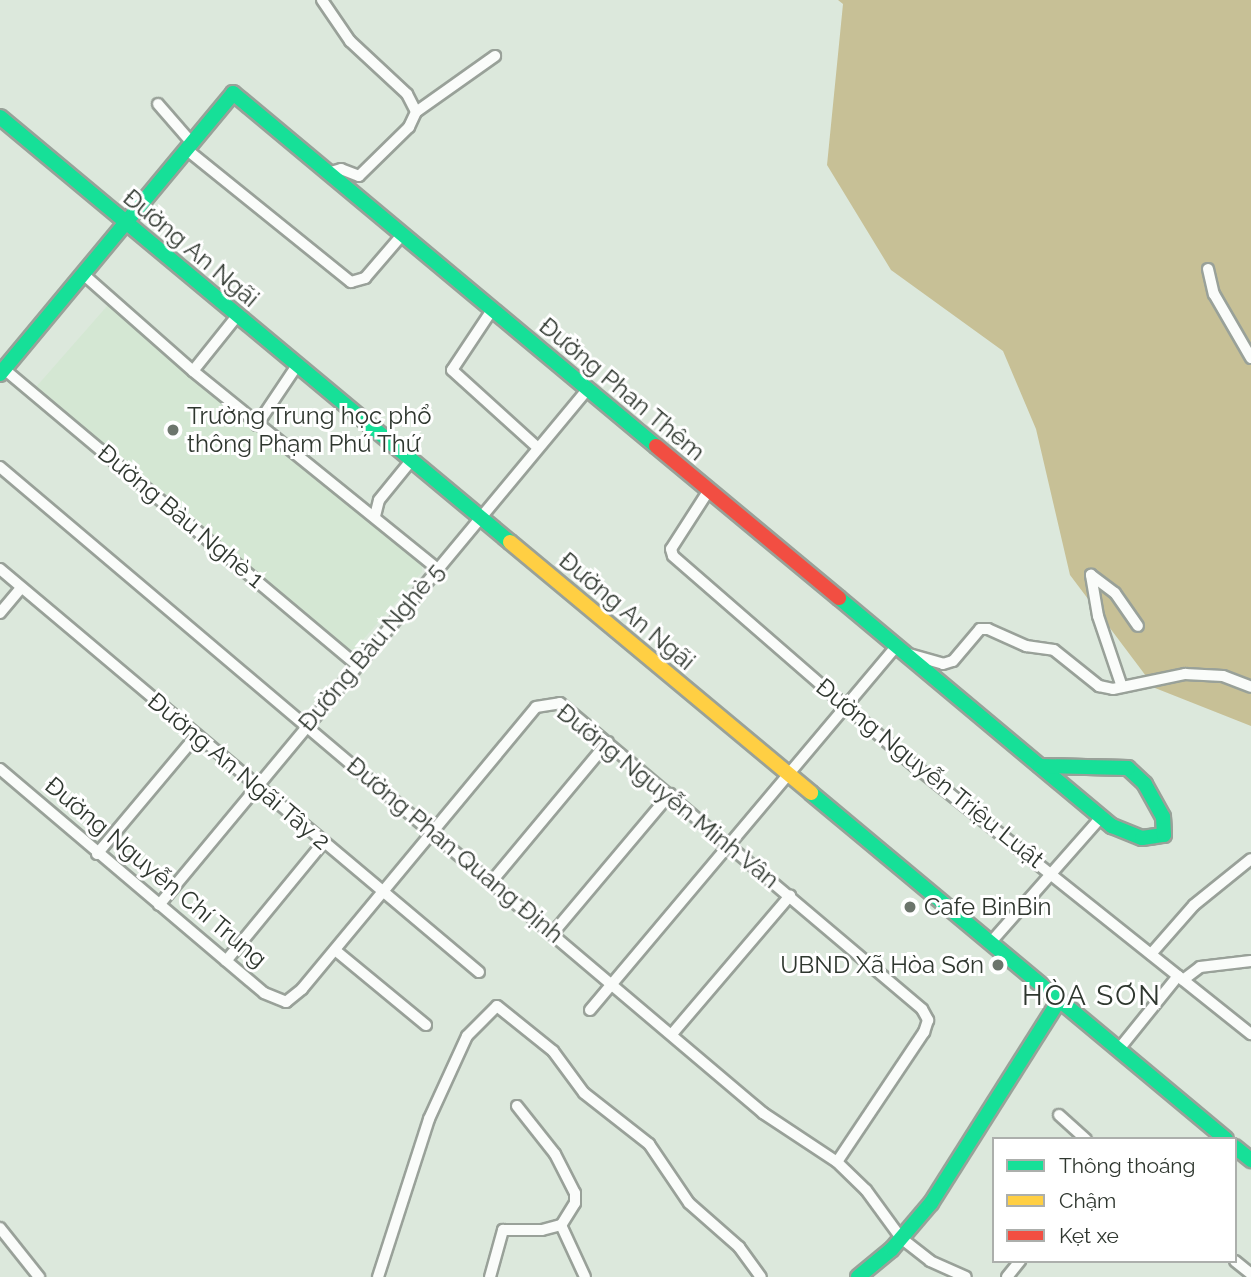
<!DOCTYPE html>
<meta charset="utf-8">
<style>
body{margin:0}
#map{position:relative;width:1251px;height:1277px;overflow:hidden;background:#dce8dc;font-family:Raleway,sans-serif}
div>[style]{position:absolute}
.built>*{inset:0;background:#d4e7d3}
.forest>*{inset:0;background:#c7c096}
.roads{filter:drop-shadow(2px 0 #99a199) drop-shadow(-2px 0 #99a199) drop-shadow(0 2px #99a199) drop-shadow(0 -2px #99a199)}
.street>*{height:10px;margin:-5px;padding:0 5px;transform-origin:5px;border-radius:5px;background:#fafcfa}
.fast>*{height:14px;margin:-7px;padding:0 7px;transform-origin:7px;border-radius:7px;background:#16e098}
.slow>*{height:14px;margin:-7px;padding:0 7px;transform-origin:7px;border-radius:7px;background:#ffcf43}
.jam>*{height:14px;margin:-7px;padding:0 7px;transform-origin:7px;border-radius:7px;background:#f24e42}
.dots>*{width:19px;height:19px;translate:-50% -50%;box-sizing:border-box;border:4px solid #fff;border-radius:50%}
span{translate:-50% -50%;white-space:nowrap;text-align:center;line-height:1.15;-webkit-text-stroke:6px #fff;paint-order:stroke}
.street-label{font-size:24px;color:#2f372f}
.poi-label{font-size:24px;color:#2f372f}
.left{translate:0 -50%;text-align:left}
.right{translate:-100% -50%;text-align:right}
.quarter-label{font-size:28px;color:#2f372f;letter-spacing:2px}
.legend{position:absolute;left:992px;top:1137px;width:245px;height:126px;box-sizing:border-box;background:#fff;border:2px solid #acafac;margin:0;padding:9px 12px;list-style:none;font-size:21px;color:#2f372f}
.legend li{display:flex;align-items:center;gap:14px;height:35px}
.legend b{width:35px;border:2px solid #acafac}
</style>
<div id="map">
<div class="built">
<i style="clip-path:polygon(108px 305px,422px 563px,422px 572px,355px 649px,345px 649px,36px 387px)"></i>
</div>
<div class="forest">
<i style="clip-path:polygon(838px 0,1251px 0,1251px 726px,1155px 688px,1070px 575px,1036px 429px,1003px 351px,891px 270px,827px 165px,843px 4px)"></i>
</div>
<div class="roads">
<div class="street">
<i style="left:322px;top:0;width:50px;rotate:55.7deg"></i>
<i style="left:350px;top:41px;width:78px;rotate:42.9deg"></i>
<i style="left:407px;top:94px;width:20px;rotate:63deg"></i>
<i style="left:416px;top:112px;width:17px;rotate:115deg"></i>
<i style="left:409px;top:127px;width:70px;rotate:135.6deg"></i>
<i style="left:359px;top:176px;width:19px;rotate:-159deg"></i>
<i style="left:341px;top:169px;width:14px;rotate:163deg"></i>
<i style="left:158px;top:104px;width:50px;rotate:49deg"></i>
<i style="left:416px;top:112px;width:97px;rotate:-35.3deg"></i>
<i style="left:186px;top:149px;width:212px;rotate:38.9deg"></i>
<i style="left:351px;top:282px;width:15px;rotate:-16deg"></i>
<i style="left:365px;top:278px;width:57px;rotate:-49.3deg"></i>
<i style="left:1208px;top:269px;width:26px;rotate:77deg"></i>
<i style="left:1214px;top:294px;width:74px;rotate:60deg"></i>
<i style="left:83px;top:274px;width:147px;rotate:41.4deg"></i>
<i style="left:492px;top:310px;width:72px;rotate:123.7deg"></i>
<i style="left:452px;top:370px;width:116px;rotate:42.2deg"></i>
<i style="left:237px;top:316px;width:70px;rotate:128.7deg"></i>
<i style="left:193px;top:371px;width:313px;rotate:39deg"></i>
<i style="left:4px;top:369px;width:459px;rotate:40deg"></i>
<i style="left:257px;top:425px;width:70px;rotate:-56.1deg"></i>
<i style="left:0;top:467px;width:1000px;rotate:40.25deg"></i>
<i style="left:763px;top:1113px;width:89px;rotate:33.5deg"></i>
<i style="left:837px;top:1162px;width:40px;rotate:44deg"></i>
<i style="left:866px;top:1190px;width:59px;rotate:53.9deg"></i>
<i style="left:901px;top:1238px;width:37px;rotate:38deg"></i>
<i style="left:930px;top:1261px;width:39px;rotate:24deg"></i>
<i style="left:709px;top:490px;width:70px;rotate:122.8deg"></i>
<i style="left:671px;top:549px;width:7px;rotate:74deg"></i>
<i style="left:673px;top:556px;width:320px;rotate:41deg"></i>
<i style="left:915px;top:766px;width:430px;rotate:38.6deg"></i>
<i style="left:375px;top:516px;width:16px;rotate:-76deg"></i>
<i style="left:379px;top:500px;width:49px;rotate:-50.8deg"></i>
<i style="left:0;top:569px;width:626px;rotate:40.08deg"></i>
<i style="left:0;top:613px;width:33px;rotate:-50deg"></i>
<i style="left:909px;top:654px;width:35px;rotate:16deg"></i>
<i style="left:943px;top:664px;width:10px;rotate:-17deg"></i>
<i style="left:953px;top:661px;width:42px;rotate:-49.8deg"></i>
<i style="left:980px;top:629px;width:8px"></i>
<i style="left:988px;top:629px;width:42px;rotate:24.1deg"></i>
<i style="left:1026px;top:646px;width:28px;rotate:8deg"></i>
<i style="left:1054px;top:650px;width:58px;rotate:38.7deg"></i>
<i style="left:1099px;top:686px;width:14px;rotate:12deg"></i>
<i style="left:1113px;top:689px;width:74px;rotate:-11.8deg"></i>
<i style="left:1185px;top:674px;width:38px;rotate:3deg"></i>
<i style="left:1223px;top:676px;width:30px;rotate:21deg"></i>
<i style="left:1122px;top:687px;width:75px;rotate:-108.7deg"></i>
<i style="left:1098px;top:616px;width:42px;rotate:-99.7deg"></i>
<i style="left:1091px;top:575px;width:30px;rotate:37deg"></i>
<i style="left:1115px;top:593px;width:40px;rotate:55.1deg"></i>
<i style="left:0;top:769px;width:346px;rotate:40.3deg"></i>
<i style="left:264px;top:993px;width:24px;rotate:22deg"></i>
<i style="left:286px;top:1002px;width:21px;rotate:-39deg"></i>
<i style="left:302px;top:989px;width:366px;rotate:-50.3deg"></i>
<i style="left:536px;top:707px;width:24px;rotate:-9deg"></i>
<i style="left:560px;top:703px;width:474px;rotate:40.2deg"></i>
<i style="left:922px;top:1009px;width:13px;rotate:61deg"></i>
<i style="left:928px;top:1020px;width:13px;rotate:108deg"></i>
<i style="left:924px;top:1032px;width:156px;rotate:123.8deg"></i>
<i style="left:97px;top:854px;width:155px;rotate:-50deg"></i>
<i style="left:492px;top:881px;width:181px;rotate:-50.2deg"></i>
<i style="left:159px;top:905px;width:668px;rotate:-50.28deg"></i>
<i style="left:553px;top:933px;width:182px;rotate:-49.9deg"></i>
<i style="left:991px;top:942px;width:168px;rotate:-48.6deg"></i>
<i style="left:335px;top:950px;width:118px;rotate:39.5deg"></i>
<i style="left:1151px;top:954px;width:65px;rotate:-48.7deg"></i>
<i style="left:1194px;top:905px;width:73px;rotate:-38.9deg"></i>
<i style="left:226px;top:961px;width:153px;rotate:-50.6deg"></i>
<i style="left:1183px;top:980px;width:21px;rotate:-37deg"></i>
<i style="left:1200px;top:967px;width:51px;rotate:-6.7deg"></i>
<i style="left:590px;top:1010px;width:476px;rotate:-49.9deg"></i>
<i style="left:672px;top:1034px;width:182px;rotate:-49.5deg"></i>
<i style="left:1119px;top:1049px;width:94px;rotate:-51.1deg"></i>
<i style="left:517px;top:1106px;width:61px;rotate:51.6deg"></i>
<i style="left:555px;top:1154px;width:44px;rotate:62.9deg"></i>
<i style="left:575px;top:1193px;width:10px;rotate:90deg"></i>
<i style="left:575px;top:1203px;width:26px;rotate:122deg"></i>
<i style="left:561px;top:1225px;width:57px;rotate:65.2deg"></i>
<i style="left:1059px;top:1115px;width:36px;rotate:42deg"></i>
<i style="left:0;top:1228px;width:63px;rotate:51.5deg"></i>
<i style="left:1235px;top:1261px;width:21px;rotate:39deg"></i>
<i style="left:378px;top:1277px;width:166px;rotate:-72.1deg"></i>
<i style="left:429px;top:1119px;width:91px;rotate:-65.4deg"></i>
<i style="left:467px;top:1036px;width:42px;rotate:-45deg"></i>
<i style="left:497px;top:1006px;width:72px;rotate:38.8deg"></i>
<i style="left:553px;top:1051px;width:52px;rotate:53.6deg"></i>
<i style="left:584px;top:1093px;width:83px;rotate:38.1deg"></i>
<i style="left:649px;top:1144px;width:71px;rotate:55.9deg"></i>
<i style="left:689px;top:1203px;width:67px;rotate:41.3deg"></i>
<i style="left:739px;top:1247px;width:37px;rotate:54deg"></i>
<i style="left:490px;top:1277px;width:49px;rotate:-74.5deg"></i>
<i style="left:503px;top:1230px;width:39px"></i>
<i style="left:542px;top:1230px;width:20px;rotate:-15deg"></i>
<i style="left:1007px;top:1277px;width:21px;rotate:-51deg"></i>
</div>
<div class="fast">
<i style="left:0;top:117px;width:664px;rotate:39.81deg"></i>
<i style="left:0;top:374px;width:365px;rotate:-50.3deg"></i>
<i style="left:233px;top:93px;width:551px;rotate:39.85deg"></i>
<i style="left:839px;top:598px;width:356px;rotate:39.9deg"></i>
<i style="left:1112px;top:826px;width:32px;rotate:22deg"></i>
<i style="left:1142px;top:838px;width:22px;rotate:-8deg"></i>
<i style="left:1164px;top:835px;width:18px;rotate:-93deg"></i>
<i style="left:1163px;top:817px;width:38px;rotate:-119deg"></i>
<i style="left:1145px;top:784px;width:23px;rotate:-137deg"></i>
<i style="left:1128px;top:768px;width:88px;rotate:-178.7deg"></i>
<i style="left:811px;top:793px;width:540px;rotate:39.82deg"></i>
<i style="left:1235px;top:1147px;width:21px;rotate:39deg"></i>
<i style="left:858px;top:1277px;width:44px;rotate:-39.5deg"></i>
<i style="left:892px;top:1249px;width:60px;rotate:-49.7deg"></i>
<i style="left:931px;top:1203px;width:241px;rotate:-57.7deg"></i>
</div>
<div class="slow">
<i style="left:510px;top:542px;width:392px;rotate:39.8deg"></i>
</div>
<div class="jam">
<i style="left:656px;top:446px;width:238px;rotate:39.7deg"></i>
</div>
</div>
<div class="dots">
<i style="left:173px;top:430px;background:#6c756c"></i>
<i style="left:910px;top:907px;background:#6c756c"></i>
<i style="left:998px;top:965px;background:#6c756c"></i>
</div>
<div class="street-label">
<span style="left:191px;top:248px;rotate:40deg">Đường An Ngãi</span>
<span style="left:622px;top:389px;rotate:40deg">Đường Phan Thêm</span>
<span style="left:181px;top:516px;rotate:40deg">Đường Bàu Nghè 1</span>
<span style="left:627px;top:611px;rotate:40deg">Đường An Ngãi</span>
<span style="left:371px;top:647px;rotate:-50deg">Đường Bàu Nghè 5</span>
<span style="left:239px;top:771px;rotate:40deg">Đường An Ngãi Tây 2</span>
<span style="left:930px;top:773px;rotate:39deg">Đường Nguyễn Triệu Luật</span>
<span style="left:668px;top:796px;rotate:39deg">Đường Nguyễn Minh Vân</span>
<span style="left:455px;top:850px;rotate:40deg">Đường Phan Quang Định</span>
<span style="left:156px;top:872px;rotate:40deg">Đường Nguyễn Chí Trung</span>
</div>
<div class="poi-label">
<span class="left" style="left:187px;top:430px">Trường Trung học phổ<br>thông Phạm Phú Thứ</span>
<span class="left" style="left:924px;top:907px">Cafe BinBin</span>
<span class="right" style="left:984px;top:965px">UBND Xã Hòa Sơn</span>
</div>
<div class="quarter-label">
<span style="left:1092px;top:996px">HÒA SƠN</span>
</div>
<ul class="legend">
<li><b style="height:9px;background:#16e098"></b>Thông thoáng</li>
<li><b style="height:9px;background:#ffcf43"></b>Chậm</li>
<li><b style="height:9px;background:#f24e42"></b>Kẹt xe</li>
</ul>
</div>
